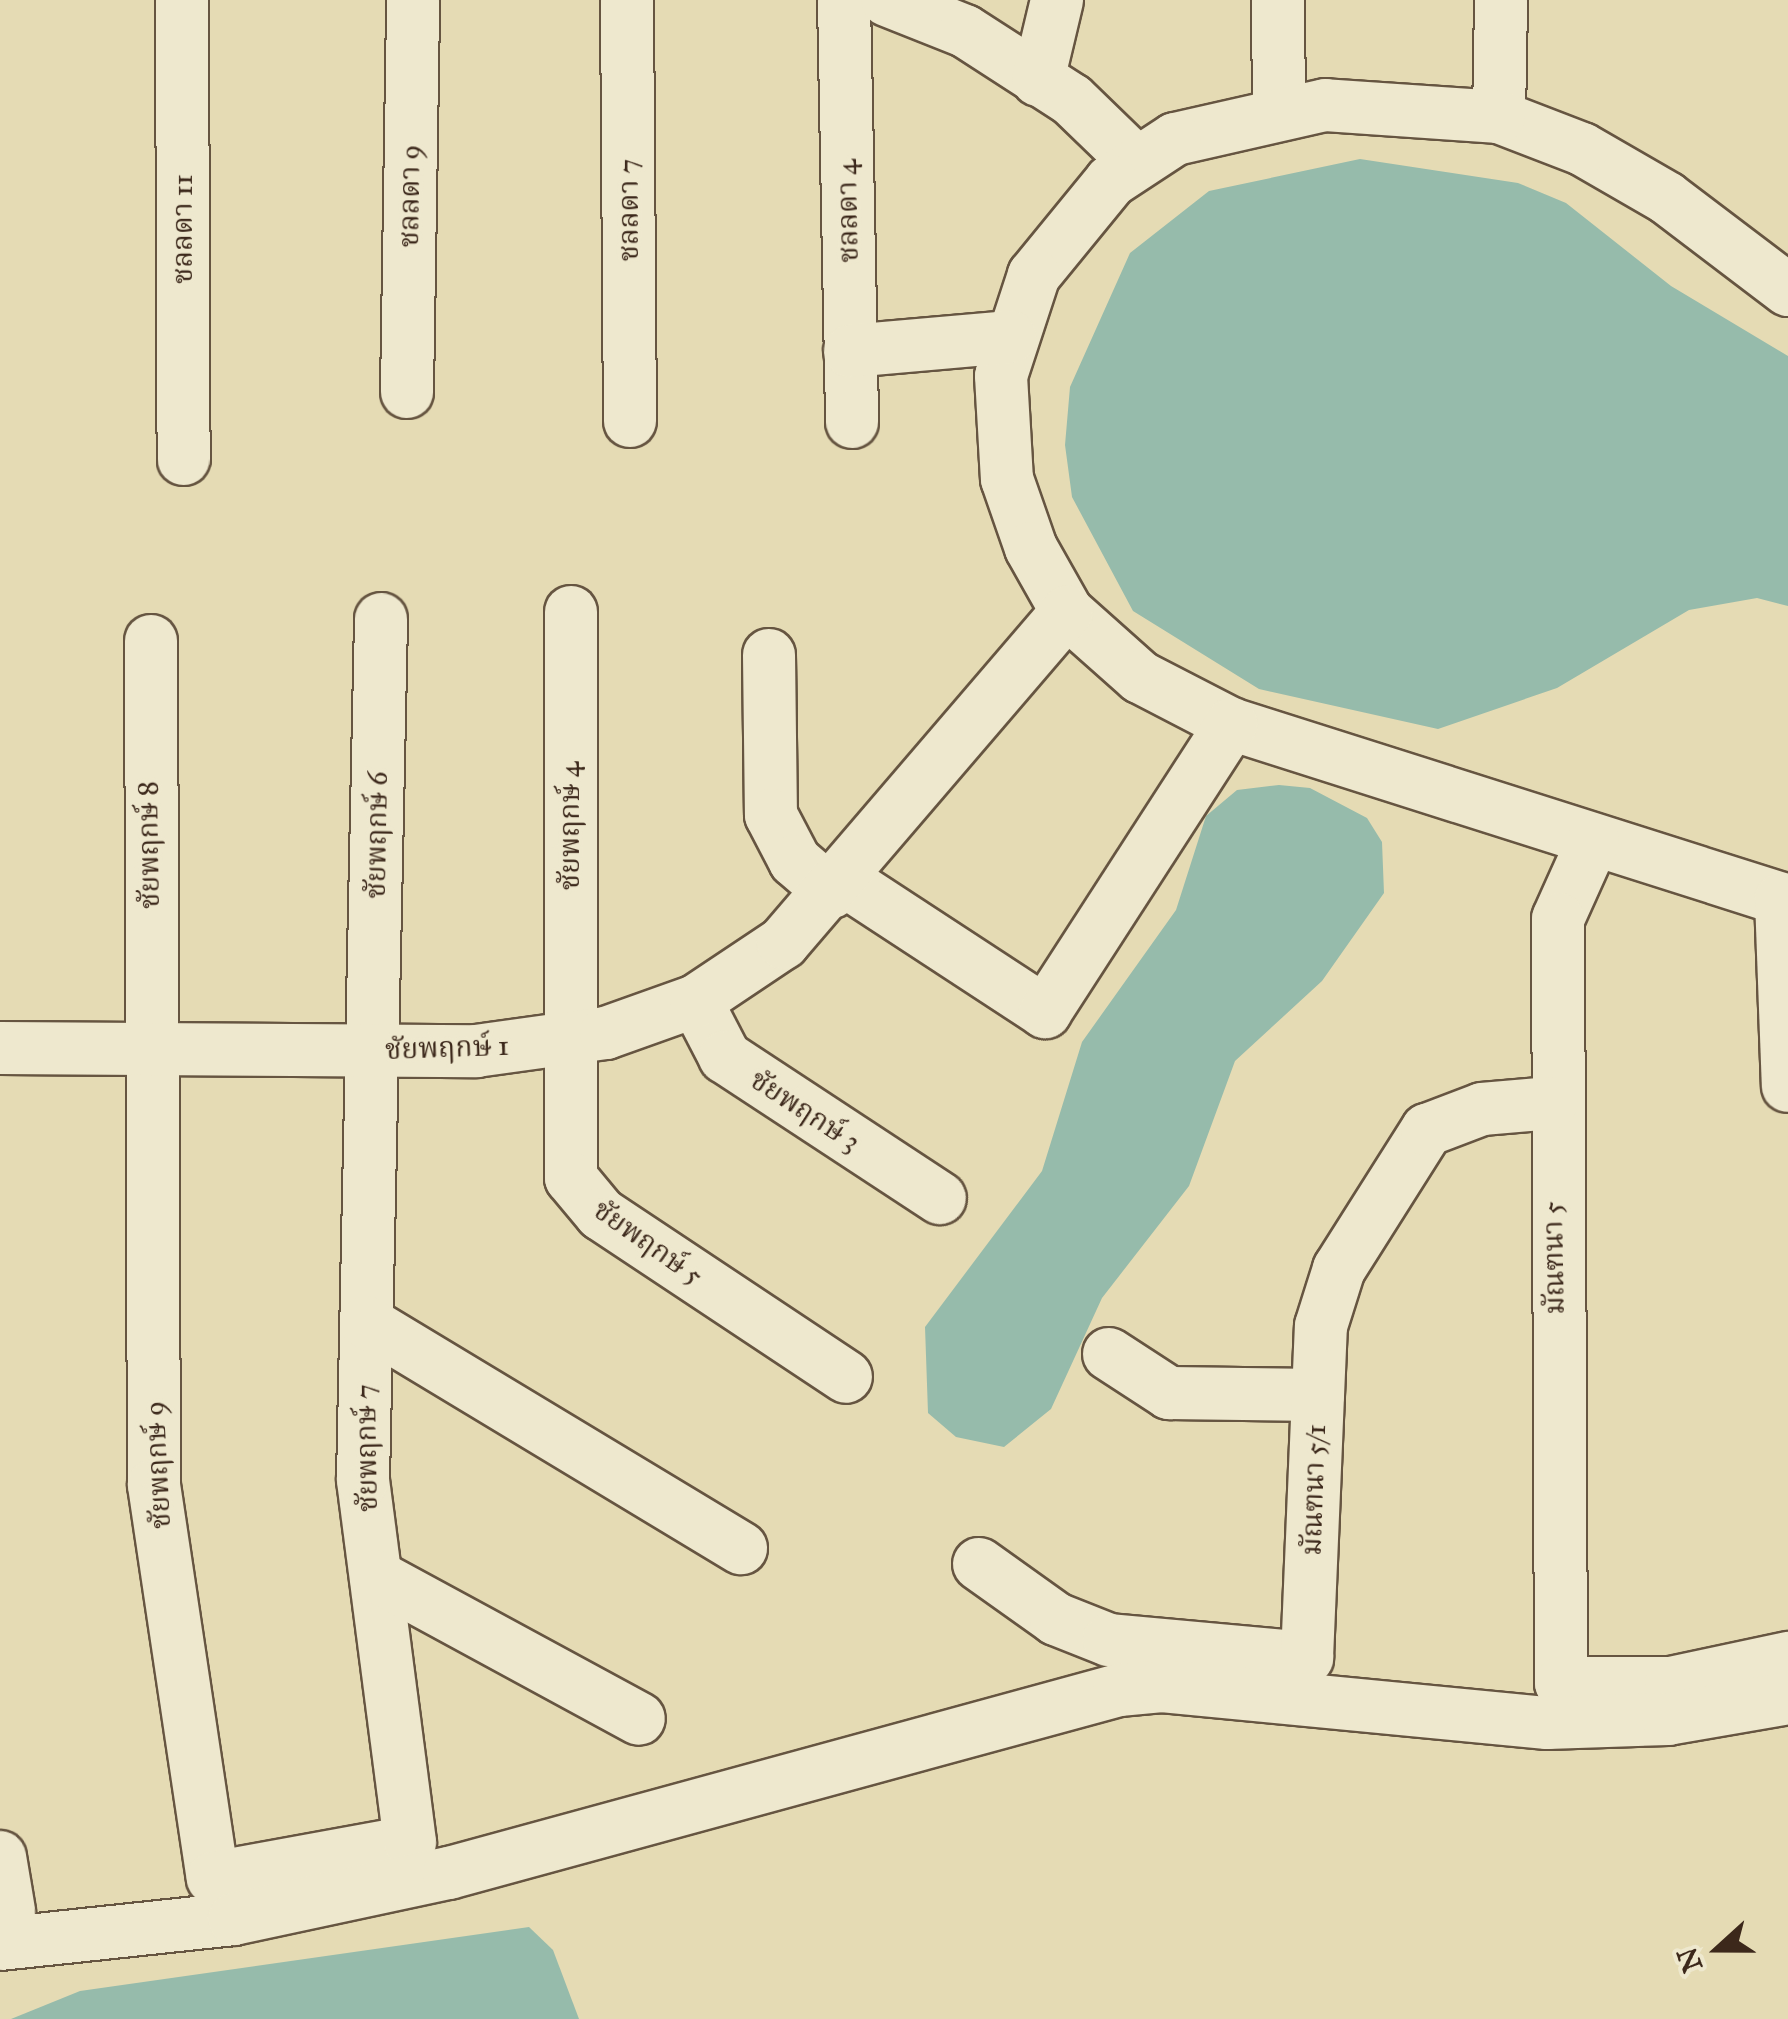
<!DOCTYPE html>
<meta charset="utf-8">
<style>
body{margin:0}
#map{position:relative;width:1788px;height:2019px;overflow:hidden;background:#e5dbb4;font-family:"IM FELL Great Primer","Noto Serif Thai",serif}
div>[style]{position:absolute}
.water>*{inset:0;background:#96bbab}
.roads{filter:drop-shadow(2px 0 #665541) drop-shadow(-2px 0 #665541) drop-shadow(0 2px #665541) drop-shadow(0 -2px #665541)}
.minor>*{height:52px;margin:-26px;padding:0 26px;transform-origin:26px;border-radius:26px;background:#eee8ce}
span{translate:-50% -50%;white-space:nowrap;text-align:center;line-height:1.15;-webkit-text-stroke:8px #eee8ce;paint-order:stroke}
.street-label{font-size:28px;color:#3c281b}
.north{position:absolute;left:1668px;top:1899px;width:100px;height:100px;-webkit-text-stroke:8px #eee8ce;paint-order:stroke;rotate:249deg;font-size:28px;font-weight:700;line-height:40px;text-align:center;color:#3c281b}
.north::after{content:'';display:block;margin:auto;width:35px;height:45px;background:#3c281b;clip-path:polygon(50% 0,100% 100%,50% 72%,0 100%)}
</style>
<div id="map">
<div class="water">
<i style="clip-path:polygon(1360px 159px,1518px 183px,1566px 203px,1671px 286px,1788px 356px,1788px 606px,1757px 598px,1689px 610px,1557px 688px,1438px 729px,1259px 689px,1133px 611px,1072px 497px,1065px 445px,1070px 387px,1130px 253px,1209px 191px)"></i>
<i style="clip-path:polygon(1279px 785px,1310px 788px,1367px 818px,1382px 842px,1384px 893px,1322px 981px,1235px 1061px,1189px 1186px,1102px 1298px,1051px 1409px,1004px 1447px,956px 1437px,928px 1413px,925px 1327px,1042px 1171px,1082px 1042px,1176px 910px,1206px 816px,1237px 790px)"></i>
<i style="clip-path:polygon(529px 1927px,553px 1950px,579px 2019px,11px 2019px,80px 1991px)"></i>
</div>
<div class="roads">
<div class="minor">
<i style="left:182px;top:0;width:459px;rotate:89.8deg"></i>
<i style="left:627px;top:0;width:421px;rotate:89.6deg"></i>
<i style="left:844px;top:0;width:422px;rotate:88.9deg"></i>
<i style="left:887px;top:0;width:84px;rotate:21.7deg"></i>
<i style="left:965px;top:31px;width:127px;rotate:32.8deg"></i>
<i style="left:1072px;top:100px;width:89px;rotate:44.1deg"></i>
<i style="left:1278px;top:0;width:112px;rotate:89.5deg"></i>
<i style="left:1038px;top:80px;width:82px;rotate:-76.6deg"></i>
<i style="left:1499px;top:117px;width:117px;rotate:-89deg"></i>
<i style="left:1788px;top:290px;width:152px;rotate:-142.8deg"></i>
<i style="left:1667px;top:198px;width:98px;rotate:-150deg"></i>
<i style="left:1582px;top:149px;width:89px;rotate:-158.9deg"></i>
<i style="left:1499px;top:117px;width:174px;rotate:-176.1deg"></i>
<i style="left:1325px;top:105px;width:154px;rotate:167.2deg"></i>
<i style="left:1175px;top:139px;width:77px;rotate:146.7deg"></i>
<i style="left:1111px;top:181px;width:122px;rotate:129.3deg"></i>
<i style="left:1034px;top:275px;width:106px;rotate:108.1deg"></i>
<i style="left:1001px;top:376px;width:103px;rotate:86.7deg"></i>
<i style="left:1007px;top:479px;width:73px;rotate:70.8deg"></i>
<i style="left:1031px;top:548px;width:73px;rotate:60.6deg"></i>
<i style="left:1067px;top:612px;width:98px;rotate:41.7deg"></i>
<i style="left:1140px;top:677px;width:102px;rotate:27.3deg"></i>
<i style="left:1231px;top:724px;width:584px;rotate:17.63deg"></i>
<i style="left:850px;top:351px;width:161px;rotate:-5deg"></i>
<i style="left:407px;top:392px;width:392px;rotate:-89.1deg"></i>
<i style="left:571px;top:612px;width:566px;rotate:90deg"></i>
<i style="left:571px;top:1178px;width:47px;rotate:50.2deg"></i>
<i style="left:601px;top:1214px;width:294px;rotate:33.6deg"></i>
<i style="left:151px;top:641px;width:844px;rotate:89.8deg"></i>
<i style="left:154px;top:1485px;width:397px;rotate:81.5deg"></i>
<i style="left:213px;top:1878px;width:200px;rotate:-10.4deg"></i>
<i style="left:410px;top:1842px;width:365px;rotate:-97.4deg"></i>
<i style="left:363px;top:1480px;width:861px;rotate:-88.8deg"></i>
<i style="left:769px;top:655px;width:160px;rotate:89.3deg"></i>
<i style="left:771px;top:815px;width:52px;rotate:62.4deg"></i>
<i style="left:795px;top:861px;width:48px;rotate:40.7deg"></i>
<i style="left:1593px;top:841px;width:85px;rotate:114.2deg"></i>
<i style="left:1558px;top:919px;width:764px;rotate:89.78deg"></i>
<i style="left:1561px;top:1683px;width:110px"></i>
<i style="left:1671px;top:1683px;width:120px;rotate:-12.1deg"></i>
<i style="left:842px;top:879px;width:243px;rotate:33.2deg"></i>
<i style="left:1045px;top:1012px;width:343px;rotate:-57.1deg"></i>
<i style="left:1781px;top:899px;width:187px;rotate:87.9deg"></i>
<i style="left:696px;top:1001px;width:63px;rotate:62.6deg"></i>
<i style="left:725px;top:1057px;width:257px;rotate:33.3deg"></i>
<i style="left:0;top:1048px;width:476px;rotate:0.4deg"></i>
<i style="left:476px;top:1051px;width:131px;rotate:-7.9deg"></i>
<i style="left:606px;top:1033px;width:96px;rotate:-19.6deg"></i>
<i style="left:696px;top:1001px;width:105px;rotate:-33.7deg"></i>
<i style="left:783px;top:943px;width:436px;rotate:-49.4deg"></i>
<i style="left:366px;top:1322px;width:438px;rotate:31.1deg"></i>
<i style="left:1109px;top:1354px;width:72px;rotate:33deg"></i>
<i style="left:1169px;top:1393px;width:149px;rotate:0.8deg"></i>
<i style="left:979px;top:1564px;width:95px;rotate:35.5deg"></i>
<i style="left:1056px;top:1619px;width:57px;rotate:21.6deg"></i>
<i style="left:1109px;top:1640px;width:199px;rotate:5.2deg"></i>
<i style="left:1307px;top:1658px;width:332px;rotate:-87.6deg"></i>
<i style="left:1321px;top:1326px;width:60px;rotate:-72.5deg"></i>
<i style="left:1339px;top:1269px;width:165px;rotate:-57.7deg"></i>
<i style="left:1427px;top:1130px;width:59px;rotate:-20.9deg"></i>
<i style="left:1482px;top:1109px;width:70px;rotate:-4.9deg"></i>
<i style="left:376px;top:1576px;width:299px;rotate:28.5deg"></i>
<i style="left:0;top:1857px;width:55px;rotate:80.5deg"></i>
<i style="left:0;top:1944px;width:235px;rotate:-6.1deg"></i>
<i style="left:234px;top:1919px;width:220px;rotate:-12.1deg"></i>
<i style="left:449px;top:1873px;width:695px;rotate:-15.28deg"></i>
<i style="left:1119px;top:1690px;width:43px;rotate:-5.3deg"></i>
<i style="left:1162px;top:1686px;width:387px;rotate:5.5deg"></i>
<i style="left:1547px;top:1723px;width:121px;rotate:-1.9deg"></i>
<i style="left:1668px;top:1719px;width:122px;rotate:-9.9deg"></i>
</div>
</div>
<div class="street-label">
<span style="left:410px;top:196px;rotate:-89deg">ชลลดา 9</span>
<span style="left:629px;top:210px;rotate:-90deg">ชลลดา 7</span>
<span style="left:848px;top:211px;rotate:-91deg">ชลลดา 4</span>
<span style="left:183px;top:229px;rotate:-90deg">ชลลดา 11</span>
<span style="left:570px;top:826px;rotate:-90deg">ชัยพฤกษ์ 4</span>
<span style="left:377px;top:835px;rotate:-89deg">ชัยพฤกษ์ 6</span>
<span style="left:149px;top:845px;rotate:-91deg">ชัยพฤกษ์ 8</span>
<span style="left:447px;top:1048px;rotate:-2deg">ชัยพฤกษ์ 1</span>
<span style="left:805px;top:1111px;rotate:33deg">ชัยพฤกษ์ 3</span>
<span style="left:648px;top:1243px;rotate:35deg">ชัยพฤกษ์ 5</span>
<span style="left:1554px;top:1258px;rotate:-91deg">มัณฑนา 5</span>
<span style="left:367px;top:1448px;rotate:-91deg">ชัยพฤกษ์ 7</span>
<span style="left:158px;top:1465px;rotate:-93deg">ชัยพฤกษ์ 9</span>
<span style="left:1314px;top:1490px;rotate:-88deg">มัณฑนา 5/1</span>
</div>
<div class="north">N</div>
</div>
